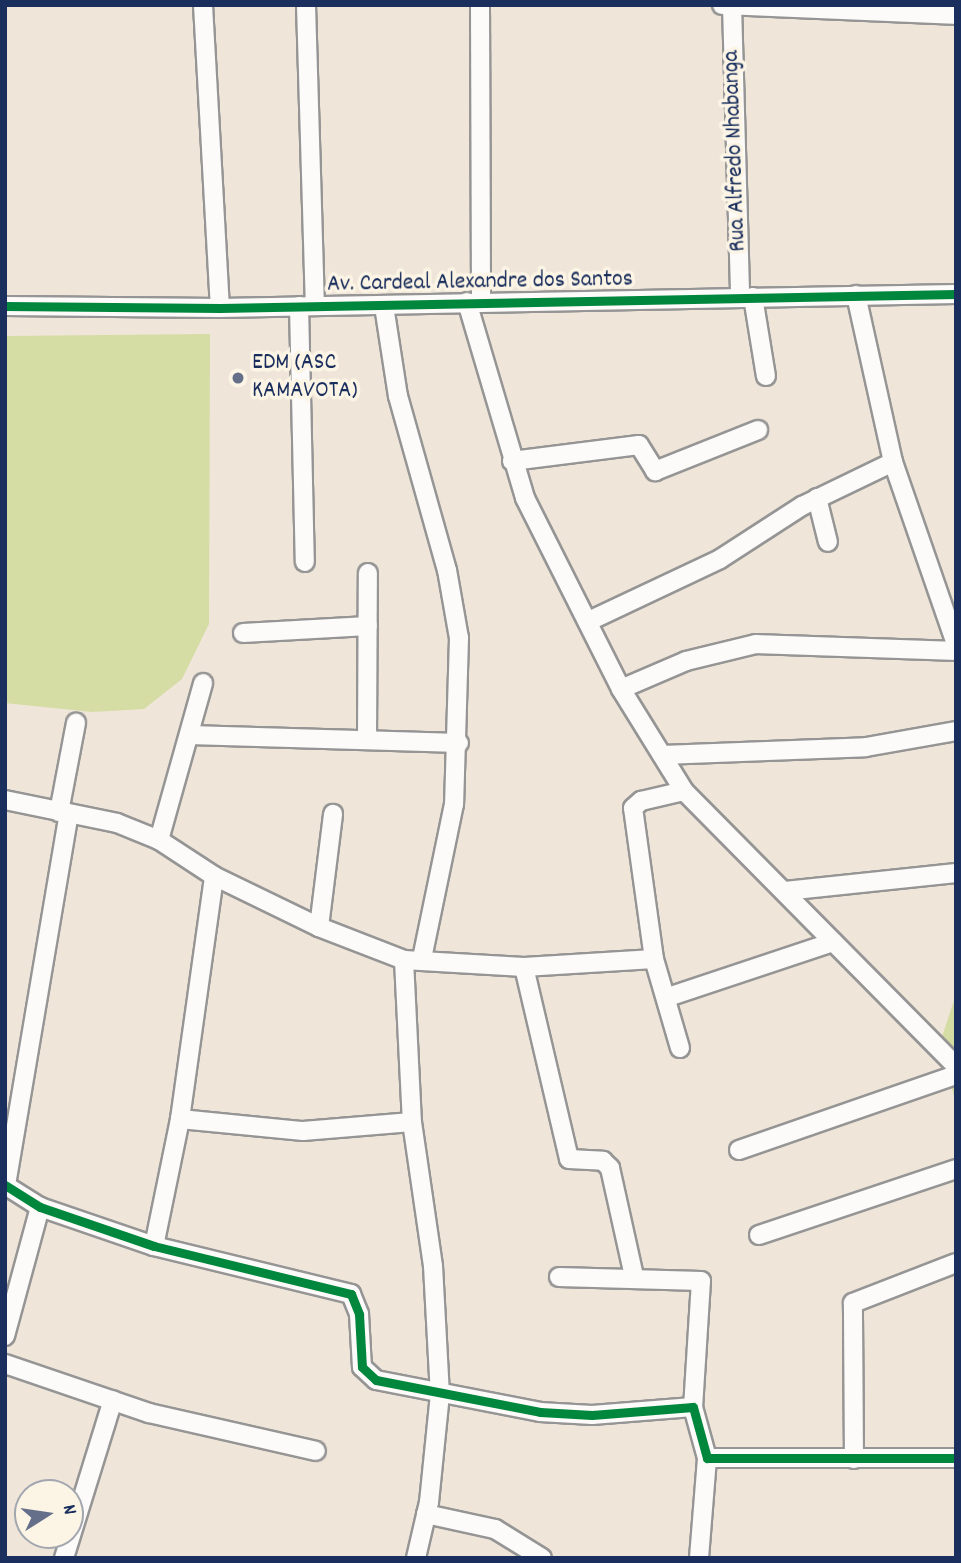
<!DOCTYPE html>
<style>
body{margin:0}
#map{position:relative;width:961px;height:1563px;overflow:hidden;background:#efe6d9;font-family:Dekko,sans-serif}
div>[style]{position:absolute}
.green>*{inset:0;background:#d5dca4}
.roads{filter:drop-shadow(2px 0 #969595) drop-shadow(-2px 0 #969595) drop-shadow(0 2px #969595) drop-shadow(0 -2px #969595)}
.minor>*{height:18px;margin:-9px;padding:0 9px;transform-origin:9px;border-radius:9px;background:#fdfbf9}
.cycleway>*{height:9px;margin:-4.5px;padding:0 4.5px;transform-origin:4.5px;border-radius:4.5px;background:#00873e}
.dots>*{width:19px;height:19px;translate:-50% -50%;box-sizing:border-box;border:4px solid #fcf5e5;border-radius:50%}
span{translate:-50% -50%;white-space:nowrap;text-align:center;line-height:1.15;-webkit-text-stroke:7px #fcf5e5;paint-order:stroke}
.street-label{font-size:24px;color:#1b2f5e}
.poi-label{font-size:24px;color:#1b2f5e}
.left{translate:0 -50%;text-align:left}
.frame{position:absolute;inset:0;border:7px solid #1b2f5e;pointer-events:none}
.north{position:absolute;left:14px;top:1479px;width:70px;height:70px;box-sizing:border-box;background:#fcf5e5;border:2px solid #a2a6af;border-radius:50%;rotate:78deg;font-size:19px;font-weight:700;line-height:28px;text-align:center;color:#1b2f5e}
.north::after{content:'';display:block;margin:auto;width:24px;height:32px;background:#656f89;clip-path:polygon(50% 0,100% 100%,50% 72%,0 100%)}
</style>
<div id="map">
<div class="green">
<i style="clip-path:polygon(210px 334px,209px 624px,182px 679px,144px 709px,92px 712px,5px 703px,5px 336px)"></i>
<i style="clip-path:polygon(956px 994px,956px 1104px,940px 1043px)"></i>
</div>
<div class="roads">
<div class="minor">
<i style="left:203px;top:5px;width:303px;rotate:86.8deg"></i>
<i style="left:306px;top:5px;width:301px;rotate:88.3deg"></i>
<i style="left:480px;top:5px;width:296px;rotate:89.8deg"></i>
<i style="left:722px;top:5px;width:234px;rotate:2.4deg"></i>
<i style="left:732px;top:5px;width:292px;rotate:88.4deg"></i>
<i style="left:856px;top:295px;width:171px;rotate:77.5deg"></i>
<i style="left:893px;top:462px;width:193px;rotate:70.9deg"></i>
<i style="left:753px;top:297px;width:80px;rotate:80.7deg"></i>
<i style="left:467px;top:302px;width:204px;rotate:73.5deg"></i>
<i style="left:525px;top:498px;width:214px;rotate:63.3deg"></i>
<i style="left:621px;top:689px;width:120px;rotate:58.3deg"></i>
<i style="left:684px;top:791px;width:387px;rotate:45.3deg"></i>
<i style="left:5px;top:306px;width:215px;rotate:0.5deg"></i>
<i style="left:220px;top:308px;width:736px;rotate:-1.09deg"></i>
<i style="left:299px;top:306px;width:256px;rotate:88.7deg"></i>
<i style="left:384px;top:306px;width:91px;rotate:81.2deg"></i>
<i style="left:398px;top:396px;width:181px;rotate:74.3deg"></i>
<i style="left:447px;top:570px;width:69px;rotate:80deg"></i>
<i style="left:459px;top:638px;width:166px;rotate:91.7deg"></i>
<i style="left:454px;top:804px;width:158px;rotate:101.7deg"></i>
<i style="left:512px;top:461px;width:128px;rotate:-7.2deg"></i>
<i style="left:639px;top:445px;width:31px;rotate:58deg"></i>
<i style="left:655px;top:471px;width:111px;rotate:-21.7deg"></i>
<i style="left:817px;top:498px;width:45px;rotate:76deg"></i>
<i style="left:589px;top:621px;width:145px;rotate:-25.3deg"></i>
<i style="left:720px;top:559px;width:98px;rotate:-32.9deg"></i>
<i style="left:802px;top:506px;width:101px;rotate:-25.8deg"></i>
<i style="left:243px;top:633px;width:125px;rotate:-3.2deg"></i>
<i style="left:621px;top:689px;width:71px;rotate:-23.3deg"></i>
<i style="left:686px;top:661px;width:72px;rotate:-13.7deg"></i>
<i style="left:756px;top:644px;width:200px;rotate:2deg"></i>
<i style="left:190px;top:735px;width:269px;rotate:1.7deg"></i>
<i style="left:367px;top:739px;width:166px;rotate:-89.7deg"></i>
<i style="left:662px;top:755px;width:204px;rotate:-2.2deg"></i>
<i style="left:866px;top:747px;width:91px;rotate:-10.1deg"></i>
<i style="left:5px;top:800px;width:114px;rotate:11.6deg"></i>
<i style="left:117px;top:823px;width:45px;rotate:22deg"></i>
<i style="left:159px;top:840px;width:66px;rotate:33.2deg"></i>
<i style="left:214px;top:876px;width:117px;rotate:25.9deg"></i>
<i style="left:319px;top:927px;width:91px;rotate:21.2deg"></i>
<i style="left:404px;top:960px;width:120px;rotate:3.3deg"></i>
<i style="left:524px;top:967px;width:130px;rotate:-3.5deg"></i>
<i style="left:59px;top:812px;width:91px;rotate:-79.2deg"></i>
<i style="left:159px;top:840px;width:163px;rotate:-74.3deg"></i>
<i style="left:785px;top:891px;width:172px;rotate:-6deg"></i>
<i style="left:319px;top:927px;width:114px;rotate:-82.9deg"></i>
<i style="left:404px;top:960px;width:162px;rotate:87.2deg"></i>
<i style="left:412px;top:1122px;width:146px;rotate:81.7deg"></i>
<i style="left:433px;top:1266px;width:128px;rotate:86.9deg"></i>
<i style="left:440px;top:1394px;width:109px;rotate:95.8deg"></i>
<i style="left:429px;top:1502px;width:57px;rotate:103.1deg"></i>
<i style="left:524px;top:967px;width:197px;rotate:76.8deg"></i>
<i style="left:569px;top:1159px;width:34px;rotate:3deg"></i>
<i style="left:603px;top:1161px;width:10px;rotate:45deg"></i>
<i style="left:610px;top:1168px;width:111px;rotate:77.5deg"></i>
<i style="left:668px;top:997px;width:174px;rotate:-18.4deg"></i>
<i style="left:680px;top:1048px;width:93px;rotate:-106.3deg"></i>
<i style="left:654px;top:959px;width:152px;rotate:-97.9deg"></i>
<i style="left:633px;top:808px;width:11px;rotate:-41deg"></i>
<i style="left:641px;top:801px;width:44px;rotate:-13.1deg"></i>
<i style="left:180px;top:1119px;width:124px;rotate:5.6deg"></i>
<i style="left:303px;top:1131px;width:109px;rotate:-4.7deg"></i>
<i style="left:739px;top:1150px;width:230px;rotate:-19.1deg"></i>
<i style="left:5px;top:1185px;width:41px;rotate:32.2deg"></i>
<i style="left:40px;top:1207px;width:120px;rotate:18.9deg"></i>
<i style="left:154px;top:1246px;width:203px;rotate:13.7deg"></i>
<i style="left:351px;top:1294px;width:22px;rotate:68deg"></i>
<i style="left:359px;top:1314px;width:53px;rotate:86.8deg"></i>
<i style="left:362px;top:1367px;width:19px;rotate:43deg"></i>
<i style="left:376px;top:1380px;width:167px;rotate:11deg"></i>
<i style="left:540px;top:1412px;width:52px;rotate:3.3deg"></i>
<i style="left:592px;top:1415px;width:101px;rotate:-4.5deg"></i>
<i style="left:693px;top:1407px;width:53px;rotate:74.6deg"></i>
<i style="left:707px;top:1458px;width:249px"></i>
<i style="left:6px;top:1185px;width:376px;rotate:-80.4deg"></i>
<i style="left:759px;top:1235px;width:208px;rotate:-18.5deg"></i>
<i style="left:154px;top:1246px;width:130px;rotate:-78.4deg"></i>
<i style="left:180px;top:1119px;width:245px;rotate:-82deg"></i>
<i style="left:559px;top:1277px;width:142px;rotate:1.6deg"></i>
<i style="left:701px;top:1281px;width:126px;rotate:93.6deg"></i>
<i style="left:5px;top:1336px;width:134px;rotate:-74.8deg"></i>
<i style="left:5px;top:1364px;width:152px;rotate:18.8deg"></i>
<i style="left:149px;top:1413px;width:171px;rotate:12.8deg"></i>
<i style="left:854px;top:1459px;width:156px;rotate:-90.4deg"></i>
<i style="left:853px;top:1303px;width:110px;rotate:-21.2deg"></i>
<i style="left:426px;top:1514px;width:71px;rotate:12.3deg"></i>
<i style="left:495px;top:1529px;width:55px;rotate:31.7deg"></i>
<i style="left:64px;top:1558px;width:165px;rotate:-72.8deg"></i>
<i style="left:699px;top:1558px;width:100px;rotate:-85.4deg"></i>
</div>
</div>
<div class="cycleway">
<i style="left:5px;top:306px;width:215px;rotate:0.5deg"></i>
<i style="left:220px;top:308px;width:736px;rotate:-1.09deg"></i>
<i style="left:5px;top:1185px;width:41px;rotate:32.2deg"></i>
<i style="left:40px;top:1207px;width:120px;rotate:18.9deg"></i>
<i style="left:154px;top:1246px;width:203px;rotate:13.7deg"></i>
<i style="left:351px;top:1294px;width:22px;rotate:68deg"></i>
<i style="left:359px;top:1314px;width:53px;rotate:86.8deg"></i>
<i style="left:362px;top:1367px;width:19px;rotate:43deg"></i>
<i style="left:376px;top:1380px;width:167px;rotate:11deg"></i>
<i style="left:540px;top:1412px;width:52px;rotate:3.3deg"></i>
<i style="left:592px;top:1415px;width:101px;rotate:-4.5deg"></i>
<i style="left:693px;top:1407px;width:53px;rotate:74.6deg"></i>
<i style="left:707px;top:1458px;width:249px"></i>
</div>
<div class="dots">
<i style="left:238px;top:378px;background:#656f89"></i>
</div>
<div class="street-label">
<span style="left:736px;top:151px;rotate:-92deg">Rua Alfredo Nhabanga</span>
<span style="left:480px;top:283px;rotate:-1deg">Av. Cardeal Alexandre dos Santos</span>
</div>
<div class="poi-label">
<span class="left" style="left:252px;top:378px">EDM (ASC<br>KAMAVOTA)</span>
</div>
<div class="frame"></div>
<div class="north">N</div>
</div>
